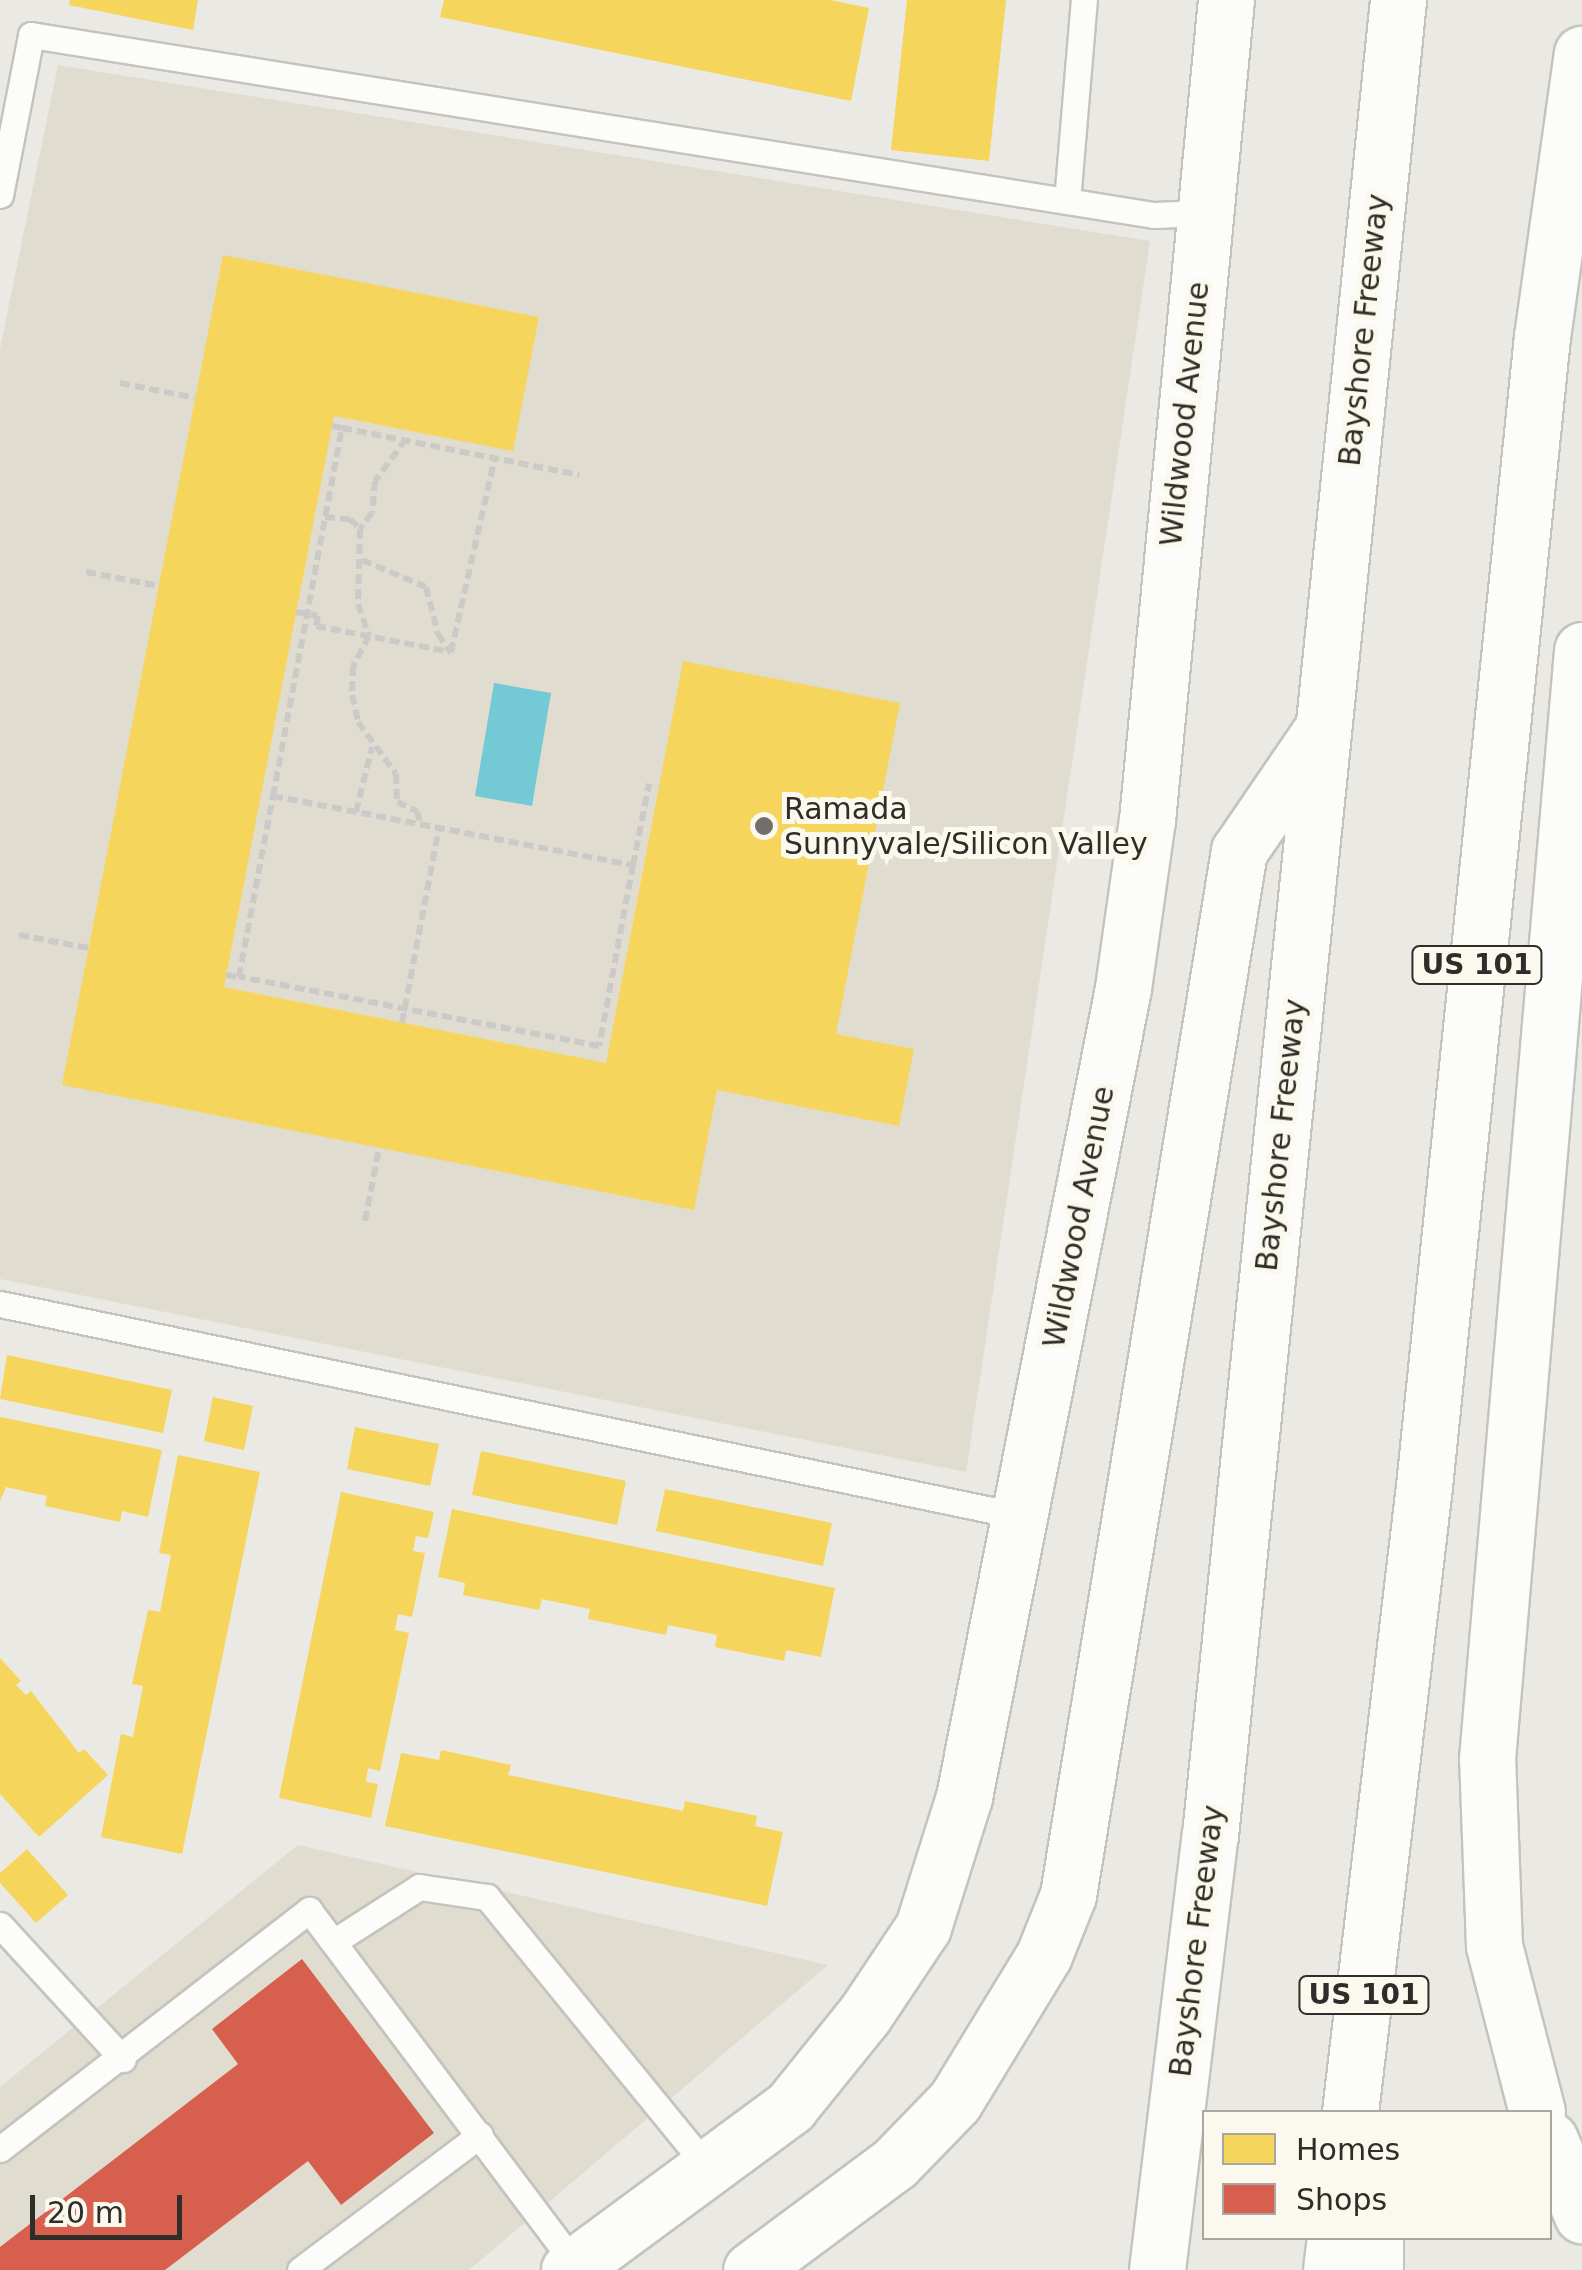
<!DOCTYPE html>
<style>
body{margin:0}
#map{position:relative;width:1582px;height:2270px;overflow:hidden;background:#eae9e3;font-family:"DejaVu Sans",sans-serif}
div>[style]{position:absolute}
.built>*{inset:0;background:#e0ddd0}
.water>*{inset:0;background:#74cad4}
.homes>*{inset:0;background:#f6d55c}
.shops>*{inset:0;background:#d6604d}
.path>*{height:6px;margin-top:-3px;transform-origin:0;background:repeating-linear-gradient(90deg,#cbcac8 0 10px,transparent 0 15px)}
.roads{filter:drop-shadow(2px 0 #c4c3be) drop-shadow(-2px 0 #c4c3be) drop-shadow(0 2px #c4c3be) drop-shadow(0 -2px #c4c3be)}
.service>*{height:25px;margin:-12.5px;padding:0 12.5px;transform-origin:12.5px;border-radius:12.5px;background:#fcfcfb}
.tertiary>*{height:55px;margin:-27.5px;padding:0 27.5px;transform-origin:27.5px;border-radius:27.5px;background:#fcfcfb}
.motorway>*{height:55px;margin:-27.5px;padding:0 27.5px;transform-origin:27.5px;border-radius:27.5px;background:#fcfcfb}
.dots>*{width:28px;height:28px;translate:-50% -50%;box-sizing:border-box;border:5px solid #fbf8ed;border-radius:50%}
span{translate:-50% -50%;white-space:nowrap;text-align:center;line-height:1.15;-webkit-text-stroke:10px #fbf8ed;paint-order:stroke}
.shield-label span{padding:2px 8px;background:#fbf8ed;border:2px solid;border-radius:8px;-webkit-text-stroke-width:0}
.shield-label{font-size:28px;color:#2e2d29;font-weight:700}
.street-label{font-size:30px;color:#2e2d29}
.poi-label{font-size:30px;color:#2e2d29}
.left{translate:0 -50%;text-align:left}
.legend{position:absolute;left:1202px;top:2110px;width:350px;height:130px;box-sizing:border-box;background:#fbf8ed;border:2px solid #a9a79f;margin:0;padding:12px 18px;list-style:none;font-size:30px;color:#2e2d29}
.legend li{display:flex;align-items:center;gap:20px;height:50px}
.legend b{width:50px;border:2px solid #a9a79f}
.scale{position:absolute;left:30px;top:2195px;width:152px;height:45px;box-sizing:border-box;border:5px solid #2e2d29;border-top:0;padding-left:12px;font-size:30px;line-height:35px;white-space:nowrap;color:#2e2d29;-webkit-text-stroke:8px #fbf8ed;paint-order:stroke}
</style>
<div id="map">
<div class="built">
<i style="clip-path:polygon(58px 65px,1150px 241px,966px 1472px,0 1279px,0 349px)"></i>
<i style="clip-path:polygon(298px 1845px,828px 1965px,469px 2270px,0 2270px,0 2087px)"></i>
</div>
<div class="water">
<i style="clip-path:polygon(494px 683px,551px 693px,532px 806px,475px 796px)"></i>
</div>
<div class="homes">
<i style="clip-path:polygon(70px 0,198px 0,193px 30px,69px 5px)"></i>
<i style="clip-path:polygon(444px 0,830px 0,869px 8px,851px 101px,440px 17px)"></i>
<i style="clip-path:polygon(907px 0,1006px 0,989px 161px,891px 150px)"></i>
<i style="clip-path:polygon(223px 255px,539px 317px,513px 451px,334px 416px,224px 987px,606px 1063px,683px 661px,900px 703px,836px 1034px,914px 1049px,899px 1126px,717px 1090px,694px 1210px,62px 1085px)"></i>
<i style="clip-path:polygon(7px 1355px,172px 1390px,163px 1433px,0 1399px)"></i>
<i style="clip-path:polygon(213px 1397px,253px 1406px,244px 1450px,204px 1441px)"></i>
<i style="clip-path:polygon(0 1417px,162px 1450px,148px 1517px,122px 1511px,120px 1522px,45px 1506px,47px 1496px,6px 1487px,0 1501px)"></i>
<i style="clip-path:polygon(355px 1427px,439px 1444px,430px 1486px,347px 1469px)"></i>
<i style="clip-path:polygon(481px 1451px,626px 1481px,617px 1525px,472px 1495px)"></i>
<i style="clip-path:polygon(178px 1455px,260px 1472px,182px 1854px,101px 1837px,121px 1734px,133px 1737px,143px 1686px,132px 1684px,148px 1610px,160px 1612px,171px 1555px,159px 1553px)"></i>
<i style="clip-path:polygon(665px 1489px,832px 1523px,823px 1566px,656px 1531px)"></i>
<i style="clip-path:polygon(341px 1492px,434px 1512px,428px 1538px,416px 1536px,413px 1551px,425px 1553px,412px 1617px,398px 1614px,395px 1630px,409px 1633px,380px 1771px,368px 1768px,366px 1782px,378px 1784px,371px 1818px,279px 1798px)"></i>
<i style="clip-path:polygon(452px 1509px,835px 1588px,821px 1657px,786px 1650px,784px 1661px,715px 1647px,717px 1635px,668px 1625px,666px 1635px,588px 1619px,590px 1609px,542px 1599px,539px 1610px,463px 1595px,465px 1583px,438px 1577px)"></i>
<i style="clip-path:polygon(0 1658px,21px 1681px,16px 1685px,26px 1695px,31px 1691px,79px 1753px,84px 1749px,108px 1775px,39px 1837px,0 1794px)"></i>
<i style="clip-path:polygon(441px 1750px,511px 1765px,508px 1775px,683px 1811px,685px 1801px,757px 1816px,755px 1826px,783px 1832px,767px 1906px,385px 1826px,401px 1753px,439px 1760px)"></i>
<i style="clip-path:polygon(27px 1849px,68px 1895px,36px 1923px,0 1883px,0 1873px)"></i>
</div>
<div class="shops">
<i style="clip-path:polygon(302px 1959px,434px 2133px,341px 2205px,308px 2161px,165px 2270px,0 2270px,0 2247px,238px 2064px,212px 2029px)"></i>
</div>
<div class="path">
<i style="left:120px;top:383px;width:76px;rotate:11.3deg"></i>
<i style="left:332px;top:426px;width:10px;rotate:11deg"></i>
<i style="left:406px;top:439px;width:52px;rotate:126.4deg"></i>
<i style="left:375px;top:481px;width:32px;rotate:95deg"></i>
<i style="left:372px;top:513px;width:20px;rotate:127deg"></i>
<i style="left:360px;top:529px;width:75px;rotate:91.5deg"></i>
<i style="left:358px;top:604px;width:34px;rotate:71deg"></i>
<i style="left:369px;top:636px;width:34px;rotate:118deg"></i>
<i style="left:353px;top:666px;width:29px;rotate:92deg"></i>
<i style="left:352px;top:695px;width:28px;rotate:77deg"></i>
<i style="left:358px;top:722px;width:64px;rotate:53.8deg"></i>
<i style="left:396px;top:774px;width:28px;rotate:88deg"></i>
<i style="left:397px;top:802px;width:22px;rotate:24deg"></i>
<i style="left:417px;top:811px;width:15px;rotate:74deg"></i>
<i style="left:325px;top:517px;width:25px;rotate:5deg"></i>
<i style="left:350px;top:519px;width:14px;rotate:45deg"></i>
<i style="left:362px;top:560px;width:69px;rotate:22.9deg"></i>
<i style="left:426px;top:587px;width:49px;rotate:75.7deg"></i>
<i style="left:438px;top:634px;width:21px;rotate:55deg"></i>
<i style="left:86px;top:572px;width:74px;rotate:10.9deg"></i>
<i style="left:296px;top:612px;width:22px;rotate:10deg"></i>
<i style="left:318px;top:616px;width:10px;rotate:101deg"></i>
<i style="left:316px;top:626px;width:137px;rotate:10.9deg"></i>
<i style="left:451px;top:652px;width:200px;rotate:-77.3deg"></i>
<i style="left:273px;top:796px;width:367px;rotate:10.9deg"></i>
<i style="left:633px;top:865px;width:184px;rotate:100.6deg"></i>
<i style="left:599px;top:1046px;width:367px;rotate:-169.1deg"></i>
<i style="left:239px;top:977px;width:184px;rotate:-79.4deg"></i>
<i style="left:273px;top:796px;width:374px;rotate:-79.4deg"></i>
<i style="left:342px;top:428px;width:242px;rotate:11.2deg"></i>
<i style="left:356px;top:812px;width:67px;rotate:-76.2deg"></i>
<i style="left:633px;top:865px;width:83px;rotate:-78.8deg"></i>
<i style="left:19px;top:935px;width:71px;rotate:10.5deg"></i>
<i style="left:226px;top:975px;width:13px;rotate:9deg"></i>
<i style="left:402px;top:1023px;width:198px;rotate:-79.3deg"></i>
<i style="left:365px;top:1221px;width:74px;rotate:-79.1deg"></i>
</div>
<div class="roads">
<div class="service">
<i style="left:0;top:195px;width:163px;rotate:-79deg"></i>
<i style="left:31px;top:35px;width:1137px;rotate:9.11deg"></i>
<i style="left:1154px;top:215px;width:50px;rotate:-2.3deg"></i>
<i style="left:1067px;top:201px;width:202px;rotate:-85.2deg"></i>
<i style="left:0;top:1304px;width:1042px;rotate:11.74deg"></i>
<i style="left:0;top:1925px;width:182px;rotate:47.5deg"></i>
<i style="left:335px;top:1941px;width:100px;rotate:-32.7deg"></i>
<i style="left:419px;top:1887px;width:69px;rotate:8.4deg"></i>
<i style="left:487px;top:1897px;width:348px;rotate:50.8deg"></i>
<i style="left:0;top:2149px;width:391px;rotate:-37.7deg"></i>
<i style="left:309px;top:1910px;width:443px;rotate:53.1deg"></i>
<i style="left:300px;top:2270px;width:225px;rotate:-36.9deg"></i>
</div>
<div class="tertiary">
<i style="left:569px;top:2270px;width:275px;rotate:-36.4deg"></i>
<i style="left:790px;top:2107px;width:119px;rotate:-51.1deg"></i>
<i style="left:865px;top:2014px;width:105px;rotate:-56.3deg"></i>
<i style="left:923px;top:1927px;width:136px;rotate:-72.5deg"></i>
<i style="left:964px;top:1797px;width:824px;rotate:-78.88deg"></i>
<i style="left:1123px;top:988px;width:170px;rotate:-81.9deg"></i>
<i style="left:1147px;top:820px;width:824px;rotate:-84.5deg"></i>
</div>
<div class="motorway">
<i style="left:1350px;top:2112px;width:630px;rotate:-83.26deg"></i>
<i style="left:1424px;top:1486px;width:1155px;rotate:-84.14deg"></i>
<i style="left:1542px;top:337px;width:286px;rotate:-82deg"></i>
<i style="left:1537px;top:2112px;width:171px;rotate:-104.5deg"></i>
<i style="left:1494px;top:1946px;width:187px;rotate:-92.1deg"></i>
<i style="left:1487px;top:1759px;width:1113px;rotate:-85.1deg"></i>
<i style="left:1550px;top:2140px;width:82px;rotate:66.9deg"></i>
<i style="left:751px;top:2270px;width:179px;rotate:-36.6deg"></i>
<i style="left:895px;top:2163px;width:86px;rotate:-45.9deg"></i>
<i style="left:955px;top:2101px;width:171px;rotate:-58.6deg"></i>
<i style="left:1044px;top:1955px;width:65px;rotate:-68.2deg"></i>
<i style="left:1068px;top:1895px;width:1058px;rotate:-80.7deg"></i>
<i style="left:1239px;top:851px;width:140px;rotate:-55.7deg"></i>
<i style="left:1157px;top:2270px;width:438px;rotate:-83.1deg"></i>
<i style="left:1210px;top:1835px;width:1845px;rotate:-84.15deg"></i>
<i style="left:1331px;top:2270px;width:32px;rotate:-83deg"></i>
<i style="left:1375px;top:2270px;width:32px;rotate:-90deg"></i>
</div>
</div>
<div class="dots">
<i style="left:764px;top:826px;background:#706f6a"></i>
</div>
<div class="shield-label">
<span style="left:1477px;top:965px">US 101</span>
<span style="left:1364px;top:1995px">US 101</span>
</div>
<div class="street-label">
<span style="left:1364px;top:330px;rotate:-84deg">Bayshore Freeway</span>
<span style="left:1185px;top:414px;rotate:-84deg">Wildwood Avenue</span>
<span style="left:1281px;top:1135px;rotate:-84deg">Bayshore Freeway</span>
<span style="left:1079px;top:1217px;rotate:-79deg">Wildwood Avenue</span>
<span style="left:1197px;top:1941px;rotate:-83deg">Bayshore Freeway</span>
</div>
<div class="poi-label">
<span class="left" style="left:784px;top:826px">Ramada<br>Sunnyvale/Silicon Valley</span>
</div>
<ul class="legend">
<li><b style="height:28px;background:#f6d55c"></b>Homes</li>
<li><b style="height:28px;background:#d6604d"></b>Shops</li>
</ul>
<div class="scale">20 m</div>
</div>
